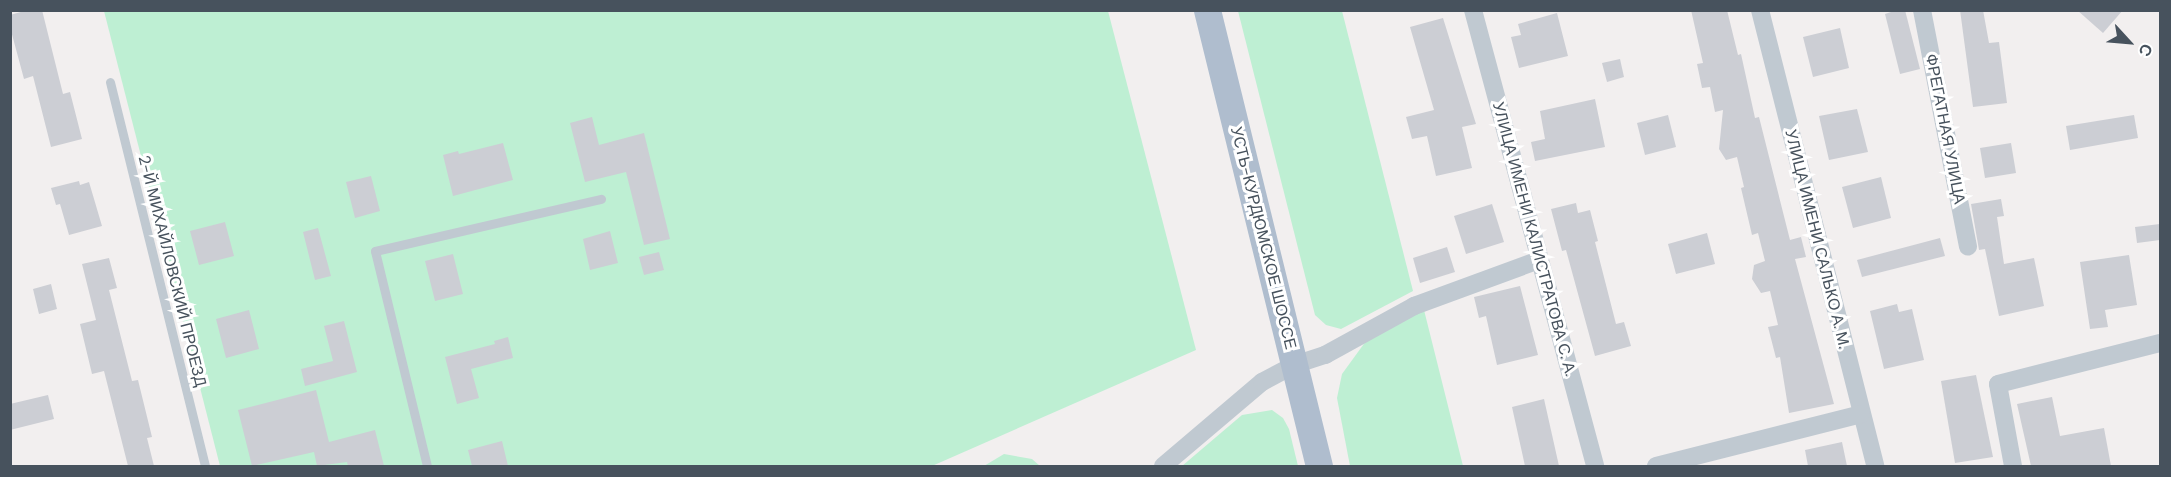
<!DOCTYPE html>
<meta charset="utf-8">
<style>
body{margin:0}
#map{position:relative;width:2171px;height:477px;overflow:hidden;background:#f2efef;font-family:"DM Sans",sans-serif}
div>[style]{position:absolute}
.green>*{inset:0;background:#beefd3}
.building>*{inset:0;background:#ccced4}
.lane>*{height:9px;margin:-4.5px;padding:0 4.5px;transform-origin:4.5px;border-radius:4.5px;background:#c0c9d1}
.street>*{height:18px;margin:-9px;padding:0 9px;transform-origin:9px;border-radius:9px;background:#c0c9d1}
.primary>*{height:27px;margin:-13.5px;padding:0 13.5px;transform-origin:13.5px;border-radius:13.5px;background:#afbdce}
span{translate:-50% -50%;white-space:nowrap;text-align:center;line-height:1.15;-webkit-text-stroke:6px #fff;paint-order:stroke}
.street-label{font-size:16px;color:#47525d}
.frame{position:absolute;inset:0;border:12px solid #47525d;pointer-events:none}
.north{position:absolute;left:2099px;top:12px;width:60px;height:60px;-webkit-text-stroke:4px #fff;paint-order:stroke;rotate:116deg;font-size:16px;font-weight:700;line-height:24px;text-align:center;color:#47525d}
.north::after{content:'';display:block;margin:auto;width:21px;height:27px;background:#47525d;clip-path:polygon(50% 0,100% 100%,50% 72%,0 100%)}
</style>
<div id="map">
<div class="green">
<i style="clip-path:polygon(104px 11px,1108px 11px,1196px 350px,932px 466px,220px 466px)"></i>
<i style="clip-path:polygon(1238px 11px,1342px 11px,1413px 291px,1341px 329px,1326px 325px,1315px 315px)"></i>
<i style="clip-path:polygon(1424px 310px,1463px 466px,1350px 466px,1337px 398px,1342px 374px,1366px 341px)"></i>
<i style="clip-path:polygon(1272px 410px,1283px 418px,1289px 429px,1298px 466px,1182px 466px,1242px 415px)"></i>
<i style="clip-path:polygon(1004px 454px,1032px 459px,1040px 466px,984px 466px)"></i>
</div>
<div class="building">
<i style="clip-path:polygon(28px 10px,42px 10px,63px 94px,70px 92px,82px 139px,51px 147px,33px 76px,24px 79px,10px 27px,10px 15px)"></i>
<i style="clip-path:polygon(1691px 10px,1727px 10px,1738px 55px,1741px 54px,1755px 118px,1759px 117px,1790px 240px,1801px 237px,1806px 257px,1795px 259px,1834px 404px,1789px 413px,1780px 357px,1776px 358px,1768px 327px,1778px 325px,1770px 291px,1761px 293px,1752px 279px,1754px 265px,1765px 261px,1758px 233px,1752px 235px,1741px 188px,1744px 187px,1737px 157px,1726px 160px,1719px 149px,1723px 110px,1715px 112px,1710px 87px,1702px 88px,1697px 64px,1703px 63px)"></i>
<i style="clip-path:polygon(1897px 10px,1905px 10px,1920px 69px,1900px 74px,1885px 14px)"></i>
<i style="clip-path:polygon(1960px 10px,1983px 10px,1989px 43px,1999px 42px,2007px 103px,1973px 107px)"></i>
<i style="clip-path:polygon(2077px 10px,2123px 10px,2103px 33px)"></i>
<i style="clip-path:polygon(1557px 13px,1568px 56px,1519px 68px,1511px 37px,1521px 35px,1518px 24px)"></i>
<i style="clip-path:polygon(1443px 18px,1476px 124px,1462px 127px,1472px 168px,1436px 176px,1427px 136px,1412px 139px,1406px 117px,1434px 110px,1410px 27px)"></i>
<i style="clip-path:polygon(1840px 28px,1849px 68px,1813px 77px,1803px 37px)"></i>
<i style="clip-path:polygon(1620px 59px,1624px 77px,1607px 82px,1602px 63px)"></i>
<i style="clip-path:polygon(1595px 99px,1605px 147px,1535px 161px,1531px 142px,1545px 139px,1540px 111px)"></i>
<i style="clip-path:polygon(1857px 109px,1868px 152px,1829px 160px,1819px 116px)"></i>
<i style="clip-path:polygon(1668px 115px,1676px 147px,1645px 155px,1637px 123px)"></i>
<i style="clip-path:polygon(2134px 115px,2138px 138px,2070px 150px,2066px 126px)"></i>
<i style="clip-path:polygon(592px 117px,599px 145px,644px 133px,670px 239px,644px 245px,626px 172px,585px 182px,570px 123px)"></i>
<i style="clip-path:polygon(503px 143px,513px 180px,453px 196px,443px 155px,458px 151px,459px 154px)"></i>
<i style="clip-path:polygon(2011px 143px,2016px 173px,1985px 178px,1980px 148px)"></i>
<i style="clip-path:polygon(371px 176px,380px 211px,355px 218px,346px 182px)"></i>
<i style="clip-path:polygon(1881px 177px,1891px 218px,1853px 228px,1842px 187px)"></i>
<i style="clip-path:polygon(79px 181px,80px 185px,89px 182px,102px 226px,69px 235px,60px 204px,56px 205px,51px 188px)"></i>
<i style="clip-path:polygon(2001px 199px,2004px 216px,1997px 217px,2004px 264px,2034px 258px,2044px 306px,1999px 316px,1985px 249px,1979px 250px,1971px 204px)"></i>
<i style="clip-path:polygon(1576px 203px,1578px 213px,1590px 210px,1598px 241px,1595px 242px,1616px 324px,1624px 322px,1631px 346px,1595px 356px,1566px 250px,1562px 251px,1551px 209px)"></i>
<i style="clip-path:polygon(1492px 204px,1504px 242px,1466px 254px,1454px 216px)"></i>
<i style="clip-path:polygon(225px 222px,234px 256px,199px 265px,190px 231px)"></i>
<i style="clip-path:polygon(2160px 224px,2160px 240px,2137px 243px,2135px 227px)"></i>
<i style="clip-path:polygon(318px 228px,331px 276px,315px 280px,303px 232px)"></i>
<i style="clip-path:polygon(610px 231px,618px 263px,590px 270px,583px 239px)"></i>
<i style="clip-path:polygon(1707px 233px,1715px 264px,1676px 274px,1668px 244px)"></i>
<i style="clip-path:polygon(1940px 238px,1945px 256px,1862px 277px,1857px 260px)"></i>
<i style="clip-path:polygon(1447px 247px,1455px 272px,1420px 283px,1413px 258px)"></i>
<i style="clip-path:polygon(659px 252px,664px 270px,644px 275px,639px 257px)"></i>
<i style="clip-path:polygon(453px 254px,463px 294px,435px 301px,425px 261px)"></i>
<i style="clip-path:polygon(2129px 255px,2137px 305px,2105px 310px,2108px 327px,2090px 329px,2080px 262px)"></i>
<i style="clip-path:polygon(109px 258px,117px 288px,109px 290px,132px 381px,138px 380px,152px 437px,147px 438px,154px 466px,128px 466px,104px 371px,92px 374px,80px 324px,96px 320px,82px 264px)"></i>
<i style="clip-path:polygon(51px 284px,57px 309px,39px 314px,33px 289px)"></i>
<i style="clip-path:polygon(1520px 286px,1538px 355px,1497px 365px,1486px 316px,1479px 318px,1474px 297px)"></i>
<i style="clip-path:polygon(1897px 304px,1899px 312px,1912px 309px,1924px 360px,1884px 369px,1870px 311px)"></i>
<i style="clip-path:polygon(249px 310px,259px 349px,226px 358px,216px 319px)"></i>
<i style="clip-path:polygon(344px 321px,357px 372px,305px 386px,301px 369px,333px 361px,324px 326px)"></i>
<i style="clip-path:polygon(508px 337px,513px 358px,471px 369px,479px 398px,457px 404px,445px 357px,495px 344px,494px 341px)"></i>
<i style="clip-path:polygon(1976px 375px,1993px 457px,1955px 463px,1941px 381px)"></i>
<i style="clip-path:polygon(316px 390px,329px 442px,375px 430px,384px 466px,348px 466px,347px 462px,317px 466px,314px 452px,252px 466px,238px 410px)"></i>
<i style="clip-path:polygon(48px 395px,54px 419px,10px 430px,10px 404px)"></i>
<i style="clip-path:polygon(2052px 397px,2060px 436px,2104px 428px,2111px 466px,2031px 466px,2017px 404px)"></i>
<i style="clip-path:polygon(1544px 399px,1559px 466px,1525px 466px,1512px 407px)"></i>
<i style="clip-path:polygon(502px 441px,508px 466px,472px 466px,468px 450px)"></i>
<i style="clip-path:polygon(1842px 442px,1847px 466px,1808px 466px,1805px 450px)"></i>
</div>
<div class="lane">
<i style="left:110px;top:82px;width:396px;rotate:76.1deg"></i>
<i style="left:427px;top:466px;width:221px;rotate:-103.6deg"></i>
<i style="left:375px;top:251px;width:232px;rotate:-13deg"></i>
</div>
<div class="street">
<i style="left:1473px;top:10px;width:472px;rotate:75deg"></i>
<i style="left:1760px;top:10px;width:470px;rotate:75.8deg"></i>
<i style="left:1922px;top:10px;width:241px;rotate:79deg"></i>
<i style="left:1163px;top:466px;width:130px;rotate:-40.3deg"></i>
<i style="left:1262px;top:382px;width:36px;rotate:-28deg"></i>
<i style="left:1294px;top:365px;width:33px;rotate:-18deg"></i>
<i style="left:1325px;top:355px;width:102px;rotate:-28.8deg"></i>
<i style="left:1414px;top:306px;width:133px;rotate:-20.2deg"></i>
<i style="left:1656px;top:466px;width:211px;rotate:-14.2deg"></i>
<i style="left:2013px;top:466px;width:83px;rotate:-100.4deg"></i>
<i style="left:1998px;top:384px;width:167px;rotate:-14.2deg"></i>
</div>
<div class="primary">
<i style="left:1207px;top:10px;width:470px;rotate:76.2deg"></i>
</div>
<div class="street-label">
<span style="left:1945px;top:129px;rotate:79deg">ФРЕГАТНАЯ УЛИЦА</span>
<span style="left:1263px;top:238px;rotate:76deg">УСТЬ-КУРДЮМСКОЕ ШОССЕ</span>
<span style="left:1534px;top:239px;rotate:75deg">УЛИЦА ИМЕНИ КАЛИСТРАТОВА С. А.</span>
<span style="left:1817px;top:239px;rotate:76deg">УЛИЦА ИМЕНИ САЛЬКО А. М.</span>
<span style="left:172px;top:271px;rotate:76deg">2-Й МИХАЙЛОВСКИЙ ПРОЕЗД</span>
</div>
<div class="frame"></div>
<div class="north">С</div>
</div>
